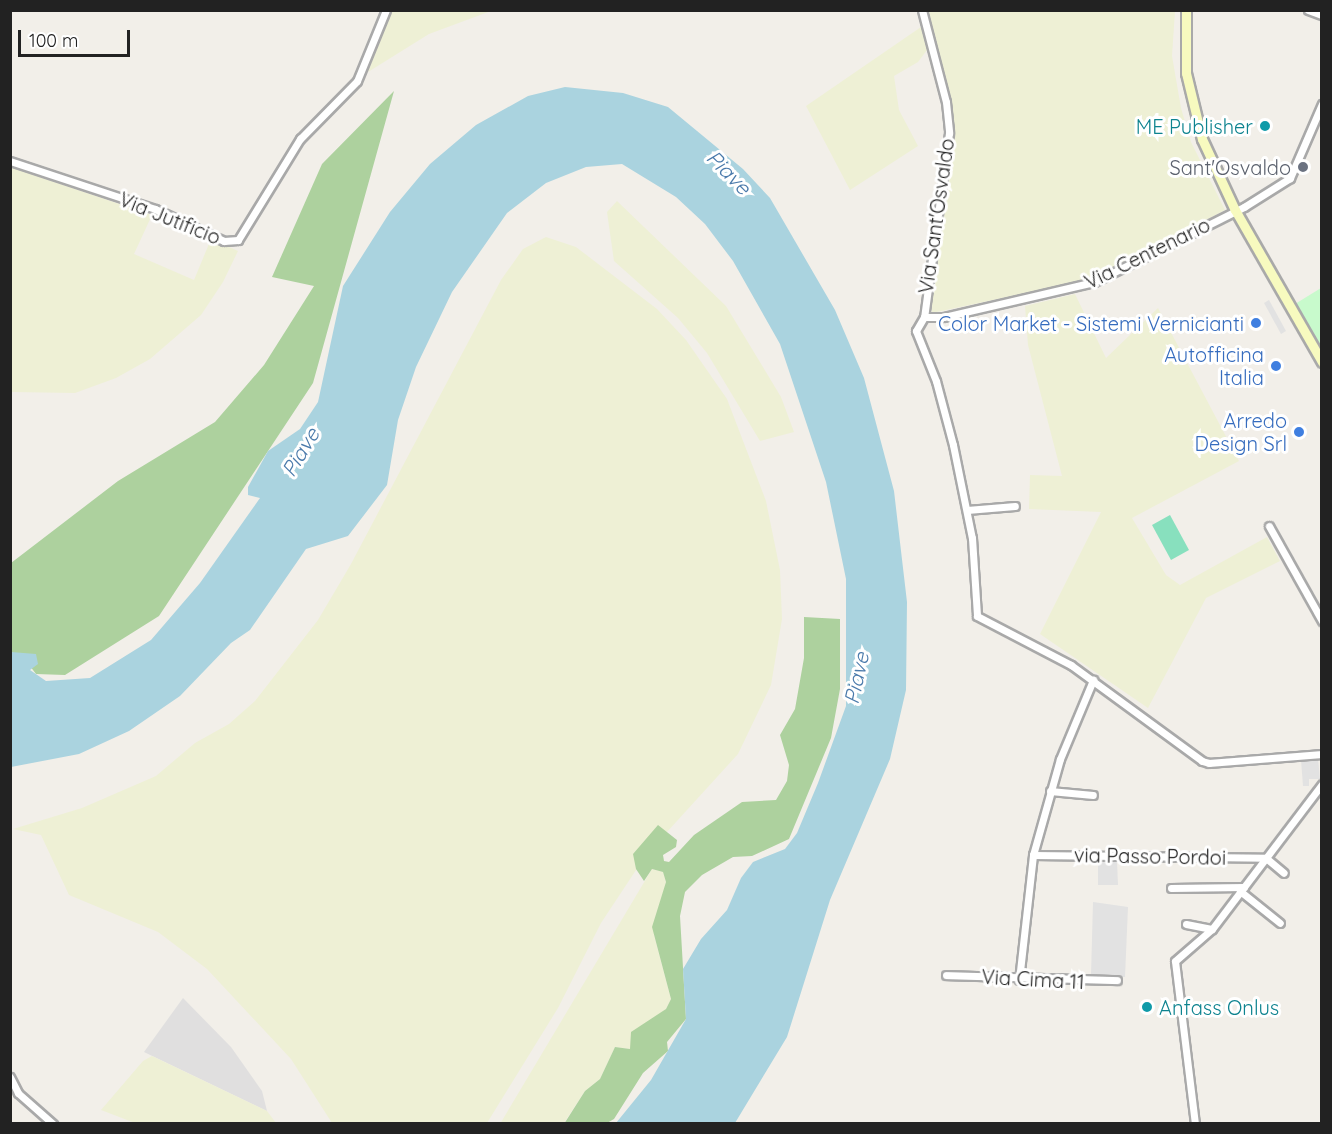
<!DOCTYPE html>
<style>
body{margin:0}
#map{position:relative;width:1332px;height:1134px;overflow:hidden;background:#f2efe9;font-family:Quicksand,sans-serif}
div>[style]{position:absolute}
.residential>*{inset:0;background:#e0dfdf}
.farmland>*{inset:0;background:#eef0d5}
.forest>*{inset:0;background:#add19e}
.park>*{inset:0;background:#c8facc}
.pitch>*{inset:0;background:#88e0be}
.parking>*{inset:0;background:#e2e2e2}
.water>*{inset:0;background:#aad3df}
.roads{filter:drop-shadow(2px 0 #a9a9a9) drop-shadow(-2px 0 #a9a9a9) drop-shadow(0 2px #a9a9a9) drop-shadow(0 -2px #a9a9a9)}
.street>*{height:7px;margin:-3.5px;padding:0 3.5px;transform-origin:3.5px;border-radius:3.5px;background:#fff}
.secondary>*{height:9px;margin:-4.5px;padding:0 4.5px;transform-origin:4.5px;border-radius:4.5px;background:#f7fabf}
.dots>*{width:16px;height:16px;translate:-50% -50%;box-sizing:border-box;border:3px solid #fff;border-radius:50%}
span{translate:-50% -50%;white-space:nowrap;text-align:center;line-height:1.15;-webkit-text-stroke:6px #fff;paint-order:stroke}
.culture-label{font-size:20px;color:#0d838f}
.right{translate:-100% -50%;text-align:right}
.left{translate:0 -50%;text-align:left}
.worship-label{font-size:20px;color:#5b616d}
.street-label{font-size:20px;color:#222}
.shop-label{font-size:20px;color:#366cbe}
.water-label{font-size:21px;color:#4a7aab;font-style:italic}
.frame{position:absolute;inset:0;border:12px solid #222;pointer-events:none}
.scale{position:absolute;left:18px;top:30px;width:112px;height:27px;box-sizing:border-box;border:3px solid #222;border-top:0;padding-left:8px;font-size:18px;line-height:21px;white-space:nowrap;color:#222;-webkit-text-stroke:4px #fff;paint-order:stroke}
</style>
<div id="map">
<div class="residential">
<i style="clip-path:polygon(183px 998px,231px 1047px,262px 1091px,267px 1111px,144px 1052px)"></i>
</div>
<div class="farmland">
<i style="clip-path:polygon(391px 11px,391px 10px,491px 11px,429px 34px,368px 72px)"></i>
<i style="clip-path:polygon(926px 11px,1175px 11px,1172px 56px,1181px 108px,1191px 142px,1225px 210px,1092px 279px,932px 313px,929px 298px,953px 151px,954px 119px)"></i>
<i style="clip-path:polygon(921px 27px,927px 50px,918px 62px,894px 76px,899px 110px,918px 146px,850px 190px,806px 106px)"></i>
<i style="clip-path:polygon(10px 167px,152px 215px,134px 254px,194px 280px,211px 239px,238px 251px,223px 282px,201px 315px,150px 359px,116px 378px,75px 393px,11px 392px)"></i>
<i style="clip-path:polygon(617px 201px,726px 306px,781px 397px,794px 432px,760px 441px,707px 353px,678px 318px,614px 261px,607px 212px)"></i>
<i style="clip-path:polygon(546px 237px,576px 247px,657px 309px,686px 340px,727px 399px,766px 501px,780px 570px,782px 619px,771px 685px,738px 754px,646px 855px,601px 923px,558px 1008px,487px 1123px,332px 1123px,291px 1059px,207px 969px,158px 932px,69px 895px,41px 835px,13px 829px,82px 808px,156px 776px,195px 743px,229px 724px,255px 701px,318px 620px,351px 564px,501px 280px,523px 249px)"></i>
<i style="clip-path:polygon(1075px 294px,1106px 358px,1158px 308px,1239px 461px,1132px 518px,1166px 575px,1180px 585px,1267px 537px,1280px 561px,1206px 598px,1148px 708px,1040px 634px,1101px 512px,1029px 509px,1030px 475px,1062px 476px,1028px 345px,1025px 306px)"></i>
<i style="clip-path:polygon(652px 869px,663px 872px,666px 882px,654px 935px,671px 999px,666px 1009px,630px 1049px,615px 1047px,600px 1079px,585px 1091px,564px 1123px,500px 1124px)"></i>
<i style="clip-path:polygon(152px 1056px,267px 1111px,276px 1123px,135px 1123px,101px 1110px,143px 1061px)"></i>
</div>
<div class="forest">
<i style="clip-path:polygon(394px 91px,313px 383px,159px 616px,65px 675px,36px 674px,24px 658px,11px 652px,11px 563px,118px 481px,215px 422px,264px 365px,314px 286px,272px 277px,322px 164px)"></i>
<i style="clip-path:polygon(804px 617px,840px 619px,840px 689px,831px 738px,789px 839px,752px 856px,733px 857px,702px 875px,685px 892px,680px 916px,686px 1019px,667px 1042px,668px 1051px,643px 1073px,614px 1119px,607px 1123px,564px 1124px,585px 1091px,600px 1079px,615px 1047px,630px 1049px,631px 1032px,666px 1009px,671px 999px,652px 927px,666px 882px,663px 872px,652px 869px,644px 881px,636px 869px,633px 854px,658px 825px,677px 840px,676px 847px,663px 855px,664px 861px,669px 862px,694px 835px,742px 802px,776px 800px,787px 781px,789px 765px,780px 735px,795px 709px,804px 658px)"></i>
</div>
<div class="park">
<i style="clip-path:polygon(1321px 288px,1321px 350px,1295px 304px)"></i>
</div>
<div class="pitch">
<i style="clip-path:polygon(1170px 515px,1189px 550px,1171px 560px,1152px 525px)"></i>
</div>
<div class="parking">
<i style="clip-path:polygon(1269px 300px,1286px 331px,1281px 334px,1264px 303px)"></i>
<i style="clip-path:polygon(1318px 758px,1320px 779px,1309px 779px,1309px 786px,1303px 786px,1301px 760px)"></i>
<i style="clip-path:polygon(1098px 861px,1117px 861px,1118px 885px,1098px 885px)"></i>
<i style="clip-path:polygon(1093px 902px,1128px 907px,1125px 977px,1091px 975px)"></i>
</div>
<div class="water">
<i style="clip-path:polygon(565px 87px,623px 93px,668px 107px,743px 169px,770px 198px,835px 310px,864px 378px,894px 491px,907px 602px,906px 690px,890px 759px,830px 900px,787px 1037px,735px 1123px,616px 1123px,651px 1080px,686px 1019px,683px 969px,701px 939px,727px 910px,741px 878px,753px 862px,785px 849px,797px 833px,818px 783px,846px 706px,846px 579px,826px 482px,780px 344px,733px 261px,705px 224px,676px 197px,622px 164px,586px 167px,546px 183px,507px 213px,452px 292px,416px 367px,398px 420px,387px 485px,348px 536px,306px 549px,250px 630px,231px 643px,180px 696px,129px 731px,79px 754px,11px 767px,11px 652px,36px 654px,38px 664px,30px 670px,46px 681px,90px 678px,151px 640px,200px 583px,260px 498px,248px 495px,248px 487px,268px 451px,300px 429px,318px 402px,343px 286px,390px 212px,430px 164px,476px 125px,528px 96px)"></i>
</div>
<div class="roads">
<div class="street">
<i style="left:922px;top:10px;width:95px;rotate:75.4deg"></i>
<i style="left:946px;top:102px;width:31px;rotate:84deg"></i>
<i style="left:949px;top:133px;width:186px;rotate:97.7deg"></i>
<i style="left:1308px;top:10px;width:15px;rotate:20deg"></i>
<i style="left:1322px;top:104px;width:81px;rotate:113.4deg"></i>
<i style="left:1290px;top:178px;width:54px;rotate:147.8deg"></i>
<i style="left:1244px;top:207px;width:168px;rotate:153.4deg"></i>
<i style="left:1094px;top:282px;width:155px;rotate:166.9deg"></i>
<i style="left:943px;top:317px;width:19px;rotate:180deg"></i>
<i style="left:924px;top:317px;width:16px;rotate:120deg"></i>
<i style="left:916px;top:331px;width:54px;rotate:68.2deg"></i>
<i style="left:936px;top:381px;width:66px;rotate:75.1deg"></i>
<i style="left:953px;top:445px;width:95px;rotate:78.5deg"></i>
<i style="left:972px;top:538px;width:78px;rotate:86.3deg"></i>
<i style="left:977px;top:616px;width:106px;rotate:27.5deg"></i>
<i style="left:1071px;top:665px;width:162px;rotate:36.2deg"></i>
<i style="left:1202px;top:761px;width:7px;rotate:16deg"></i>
<i style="left:1209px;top:763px;width:113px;rotate:-4.6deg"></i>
<i style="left:10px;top:161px;width:153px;rotate:18.3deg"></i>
<i style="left:155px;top:209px;width:76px;rotate:24.9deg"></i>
<i style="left:224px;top:241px;width:14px;rotate:-4deg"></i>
<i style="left:238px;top:240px;width:119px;rotate:-58.5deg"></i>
<i style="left:300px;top:139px;width:81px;rotate:-45.5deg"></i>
<i style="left:357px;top:81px;width:77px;rotate:-67.8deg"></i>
<i style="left:967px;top:510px;width:48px;rotate:-4.8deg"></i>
<i style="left:1269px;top:526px;width:109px;rotate:60.8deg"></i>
<i style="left:1050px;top:791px;width:43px;rotate:5.3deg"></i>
<i style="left:1033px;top:855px;width:233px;rotate:0.7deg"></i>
<i style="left:1266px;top:858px;width:23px;rotate:40deg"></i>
<i style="left:1171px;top:888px;width:73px;rotate:-0.8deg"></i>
<i style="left:1240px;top:891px;width:51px;rotate:38.7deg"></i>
<i style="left:1186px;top:924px;width:26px;rotate:11deg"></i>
<i style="left:946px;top:975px;width:171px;rotate:1.7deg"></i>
<i style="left:1019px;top:980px;width:126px;rotate:-83.6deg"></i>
<i style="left:1033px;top:855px;width:100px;rotate:-74.3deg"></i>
<i style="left:1060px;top:759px;width:86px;rotate:-67.3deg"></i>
<i style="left:10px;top:1077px;width:18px;rotate:63deg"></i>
<i style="left:18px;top:1093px;width:47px;rotate:41.5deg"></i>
<i style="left:1195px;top:1124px;width:164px;rotate:-97deg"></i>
<i style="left:1175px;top:961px;width:49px;rotate:-40.9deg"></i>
<i style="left:1212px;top:929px;width:182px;rotate:-52.8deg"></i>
</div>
<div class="secondary">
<i style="left:1186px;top:10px;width:63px;rotate:90deg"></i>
<i style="left:1186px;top:73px;width:68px;rotate:76.4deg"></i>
<i style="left:1202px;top:139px;width:78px;rotate:65.1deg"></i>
<i style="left:1235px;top:210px;width:175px;rotate:60.2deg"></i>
</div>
</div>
<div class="dots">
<i style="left:1265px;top:126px;background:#0f9aa8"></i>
<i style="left:1303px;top:167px;background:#6b7280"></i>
<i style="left:1256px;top:323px;background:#3f7fe0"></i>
<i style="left:1276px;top:366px;background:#3f7fe0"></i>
<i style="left:1299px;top:432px;background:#3f7fe0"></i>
<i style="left:1147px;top:1007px;background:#0f9aa8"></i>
</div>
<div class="culture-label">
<span class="right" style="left:1253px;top:126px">ME Publisher</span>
<span class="left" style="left:1159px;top:1007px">Anfass Onlus</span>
</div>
<div class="worship-label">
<span class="right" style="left:1291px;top:167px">Sant'Osvaldo</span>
</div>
<div class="street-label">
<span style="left:936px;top:216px;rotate:-82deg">Via Sant'Osvaldo</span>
<span style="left:170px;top:218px;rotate:22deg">Via Jutificio</span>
<span style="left:1147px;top:253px;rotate:-26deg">Via Centenario</span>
<span style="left:1150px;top:856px;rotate:1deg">via Passo Pordoi</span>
<span style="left:1033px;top:979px;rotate:3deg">Via Cima 11</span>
</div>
<div class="shop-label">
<span class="right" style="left:1244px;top:323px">Color Market - Sistemi Vernicianti</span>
<span class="right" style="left:1264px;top:366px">Autofficina<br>Italia</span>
<span class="right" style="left:1287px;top:432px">Arredo<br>Design Srl</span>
</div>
<div class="water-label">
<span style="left:729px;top:172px;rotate:45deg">Piave</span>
<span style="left:300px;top:452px;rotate:-59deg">Piave</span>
<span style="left:856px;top:678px;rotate:-78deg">Piave</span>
</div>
<div class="frame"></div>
<div class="scale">100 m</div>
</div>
